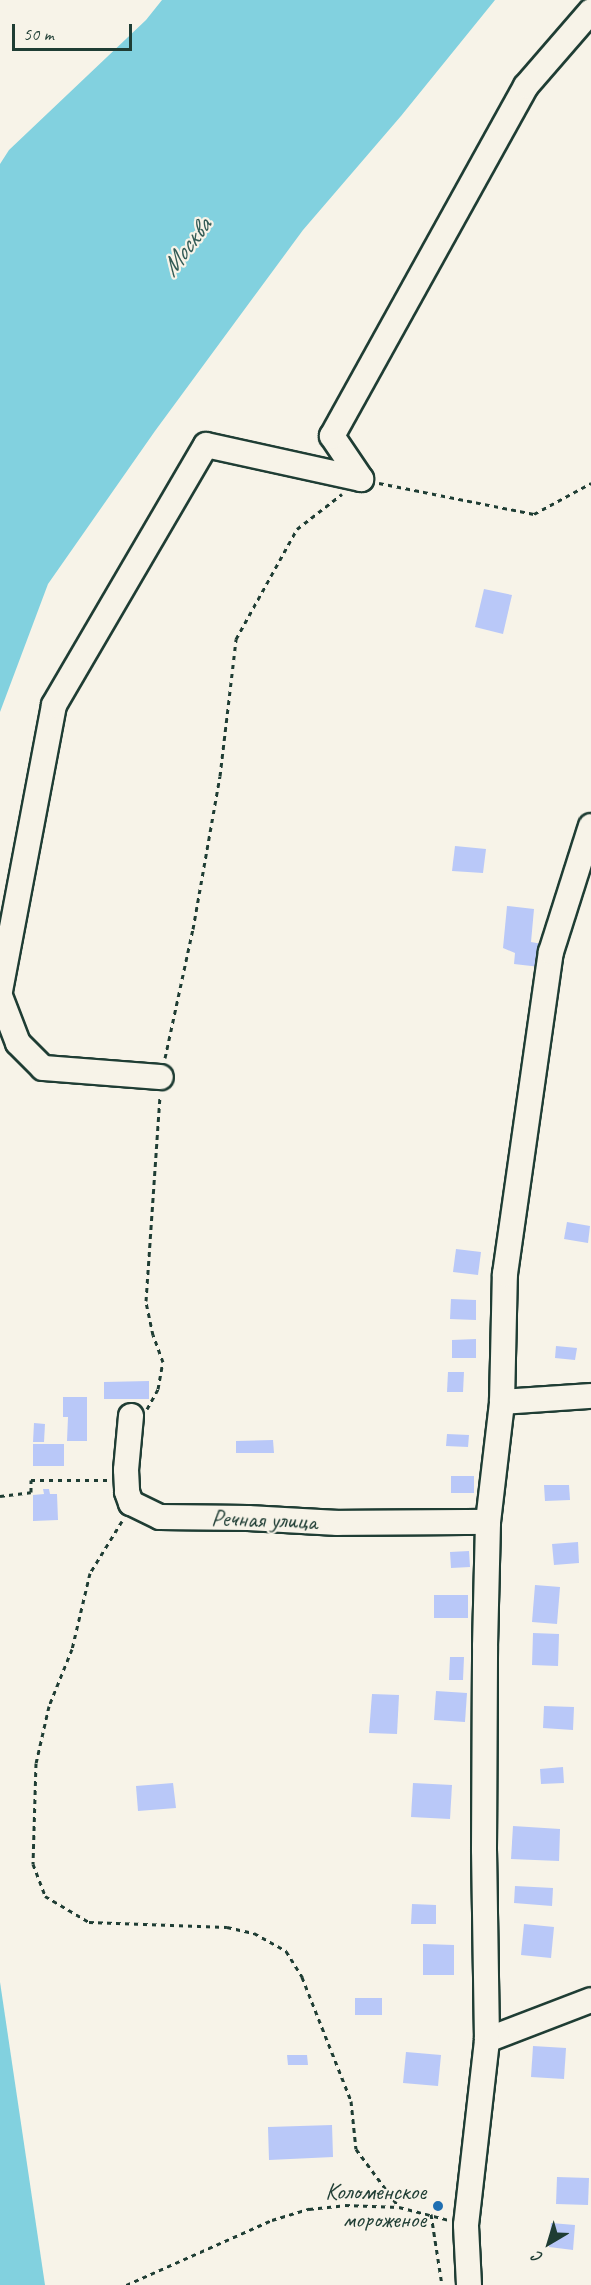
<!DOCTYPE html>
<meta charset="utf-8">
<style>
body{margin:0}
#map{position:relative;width:591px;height:2285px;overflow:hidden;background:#f7f3e8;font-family:Caveat,sans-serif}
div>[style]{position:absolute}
.water>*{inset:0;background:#82d1df}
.building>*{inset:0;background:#b9c8f8}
.path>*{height:3px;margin-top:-1.5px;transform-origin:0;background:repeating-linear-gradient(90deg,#1f3d34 0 4.5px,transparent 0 9px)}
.roads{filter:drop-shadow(2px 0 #1f3d34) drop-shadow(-2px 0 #1f3d34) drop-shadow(0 2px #1f3d34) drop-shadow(0 -2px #1f3d34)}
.minor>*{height:24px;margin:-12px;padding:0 12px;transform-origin:12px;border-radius:12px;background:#f7f3e8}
.dots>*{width:16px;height:16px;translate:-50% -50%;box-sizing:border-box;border:3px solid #f7f3e8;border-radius:50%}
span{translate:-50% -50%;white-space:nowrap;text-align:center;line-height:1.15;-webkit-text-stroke:4.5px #f7f3e8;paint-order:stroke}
.street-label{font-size:24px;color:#1f3d34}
.poi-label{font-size:24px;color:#1f3d34}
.right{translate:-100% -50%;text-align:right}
.water-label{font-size:26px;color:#335b56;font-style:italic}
.north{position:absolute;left:519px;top:2213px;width:60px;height:60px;-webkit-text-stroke:4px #f7f3e8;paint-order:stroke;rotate:218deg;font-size:16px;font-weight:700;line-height:24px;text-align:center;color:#1f3d34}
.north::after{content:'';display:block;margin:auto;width:21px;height:27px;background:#1f3d34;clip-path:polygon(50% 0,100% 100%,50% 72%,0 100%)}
.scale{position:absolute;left:12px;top:24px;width:120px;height:27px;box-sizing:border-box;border:3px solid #1f3d34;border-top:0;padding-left:8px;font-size:18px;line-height:21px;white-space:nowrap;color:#1f3d34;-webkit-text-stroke:4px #f7f3e8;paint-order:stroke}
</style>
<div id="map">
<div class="water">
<i style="clip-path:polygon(162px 0,495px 0,401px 116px,303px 230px,155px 431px,48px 584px,0 712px,0 164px,9px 150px,146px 20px)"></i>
<i style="clip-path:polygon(0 1982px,45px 2285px,0 2285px)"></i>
</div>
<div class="building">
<i style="clip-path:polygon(484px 589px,512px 595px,503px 634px,475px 627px)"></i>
<i style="clip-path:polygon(455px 846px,486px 849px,483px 873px,452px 871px)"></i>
<i style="clip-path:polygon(507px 906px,534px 909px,531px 942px,542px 944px,540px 967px,514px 964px,515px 953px,503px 948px)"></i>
<i style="clip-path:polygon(567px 1222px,590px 1226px,588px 1243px,564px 1239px)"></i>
<i style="clip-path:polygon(456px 1249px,481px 1252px,478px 1275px,453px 1272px)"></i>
<i style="clip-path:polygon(451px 1299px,476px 1300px,476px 1320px,450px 1319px)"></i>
<i style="clip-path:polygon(476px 1339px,476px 1358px,452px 1358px,452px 1340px)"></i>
<i style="clip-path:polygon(556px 1346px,577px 1348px,575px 1360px,555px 1358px)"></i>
<i style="clip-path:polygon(448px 1372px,464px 1372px,463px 1392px,447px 1392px)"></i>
<i style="clip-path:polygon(149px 1381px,149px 1399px,104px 1399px,104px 1382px)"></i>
<i style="clip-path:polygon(63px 1397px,87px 1397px,87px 1441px,67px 1441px,68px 1417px,63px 1417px)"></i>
<i style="clip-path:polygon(34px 1423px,45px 1424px,44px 1442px,33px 1442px)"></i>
<i style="clip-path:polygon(447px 1434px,469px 1435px,468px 1447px,446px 1446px)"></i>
<i style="clip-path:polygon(273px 1440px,274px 1453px,236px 1453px,236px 1441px)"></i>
<i style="clip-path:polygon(33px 1444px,64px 1444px,64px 1466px,33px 1466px)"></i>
<i style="clip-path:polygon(451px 1476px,474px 1476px,474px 1493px,451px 1493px)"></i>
<i style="clip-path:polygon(544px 1485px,569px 1485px,570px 1500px,545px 1501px)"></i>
<i style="clip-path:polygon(43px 1489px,49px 1489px,50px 1494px,57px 1494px,58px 1520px,33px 1521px,33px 1495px,44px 1494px)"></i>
<i style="clip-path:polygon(578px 1542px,579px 1563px,554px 1565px,552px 1544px)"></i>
<i style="clip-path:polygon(469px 1551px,470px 1567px,451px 1568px,450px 1552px)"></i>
<i style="clip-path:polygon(535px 1585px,560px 1587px,557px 1624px,532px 1622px)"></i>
<i style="clip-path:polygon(434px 1595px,468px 1595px,468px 1618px,434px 1618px)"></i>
<i style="clip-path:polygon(533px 1633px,559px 1634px,558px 1666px,532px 1665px)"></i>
<i style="clip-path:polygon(450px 1657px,464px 1657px,463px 1680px,449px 1680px)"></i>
<i style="clip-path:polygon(436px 1691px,467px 1693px,465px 1722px,434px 1720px)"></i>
<i style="clip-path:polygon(372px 1694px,399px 1695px,397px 1734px,369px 1733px)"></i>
<i style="clip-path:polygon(544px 1706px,574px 1707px,573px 1730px,543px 1728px)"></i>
<i style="clip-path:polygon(563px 1767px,564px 1783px,541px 1784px,540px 1769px)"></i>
<i style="clip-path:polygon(173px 1783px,176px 1808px,138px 1811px,136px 1786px)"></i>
<i style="clip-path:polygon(413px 1783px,452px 1785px,450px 1819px,411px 1817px)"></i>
<i style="clip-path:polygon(513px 1826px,560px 1829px,559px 1861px,511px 1859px)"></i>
<i style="clip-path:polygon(515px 1886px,553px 1888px,552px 1906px,514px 1903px)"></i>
<i style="clip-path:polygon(412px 1904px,436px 1905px,436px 1924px,411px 1924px)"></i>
<i style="clip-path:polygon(524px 1924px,554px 1927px,551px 1958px,521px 1955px)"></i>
<i style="clip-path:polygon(423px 1944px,454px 1945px,454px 1975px,423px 1975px)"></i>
<i style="clip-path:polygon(355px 1998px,382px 1998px,382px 2015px,355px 2015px)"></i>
<i style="clip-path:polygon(533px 2046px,566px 2048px,564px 2079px,531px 2077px)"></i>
<i style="clip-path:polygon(406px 2052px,441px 2055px,438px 2086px,403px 2083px)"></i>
<i style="clip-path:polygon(287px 2055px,307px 2055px,308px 2065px,288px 2065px)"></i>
<i style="clip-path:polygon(332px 2125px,333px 2157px,269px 2160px,268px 2127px)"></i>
<i style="clip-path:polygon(557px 2177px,589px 2178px,588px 2205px,556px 2204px)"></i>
<i style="clip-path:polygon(551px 2223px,575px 2225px,573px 2250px,549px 2247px)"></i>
</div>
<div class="path">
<i style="left:379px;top:483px;width:158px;rotate:11.3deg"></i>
<i style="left:534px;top:514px;width:65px;rotate:-28.5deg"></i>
<i style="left:165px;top:1058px;width:132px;rotate:-77.8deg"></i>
<i style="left:193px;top:929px;width:155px;rotate:-80deg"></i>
<i style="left:220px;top:776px;width:138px;rotate:-83.3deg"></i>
<i style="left:236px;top:639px;width:126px;rotate:-61deg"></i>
<i style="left:297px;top:529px;width:57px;rotate:-37.9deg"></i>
<i style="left:147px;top:1409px;width:23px;rotate:-61deg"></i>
<i style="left:158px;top:1389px;width:27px;rotate:-80deg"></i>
<i style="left:163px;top:1362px;width:29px;rotate:-110deg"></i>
<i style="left:153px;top:1335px;width:35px;rotate:-102deg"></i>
<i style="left:146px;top:1301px;width:207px;rotate:-86.1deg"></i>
<i style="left:0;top:1496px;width:31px;rotate:-7deg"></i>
<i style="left:31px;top:1492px;width:12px;rotate:-90deg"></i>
<i style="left:31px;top:1480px;width:76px"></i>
<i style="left:122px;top:1521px;width:61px;rotate:121.6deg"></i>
<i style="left:90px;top:1573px;width:78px;rotate:103.3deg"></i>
<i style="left:72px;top:1649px;width:61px;rotate:112deg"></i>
<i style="left:49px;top:1706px;width:58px;rotate:102.8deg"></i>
<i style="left:36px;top:1763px;width:101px;rotate:91.7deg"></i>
<i style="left:33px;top:1864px;width:34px;rotate:69deg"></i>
<i style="left:45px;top:1896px;width:51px;rotate:30.6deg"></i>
<i style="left:89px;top:1922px;width:138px;rotate:2.1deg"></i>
<i style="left:227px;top:1927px;width:28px;rotate:13deg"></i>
<i style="left:254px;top:1933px;width:37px;rotate:29deg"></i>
<i style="left:286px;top:1951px;width:31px;rotate:58deg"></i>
<i style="left:302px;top:1977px;width:133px;rotate:68.4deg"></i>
<i style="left:351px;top:2101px;width:48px;rotate:84.1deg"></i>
<i style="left:356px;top:2149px;width:72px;rotate:53.4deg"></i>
<i style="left:431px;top:2214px;width:72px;rotate:81.2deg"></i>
<i style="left:126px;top:2285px;width:160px;rotate:-24deg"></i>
<i style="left:272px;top:2220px;width:39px;rotate:-17deg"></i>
<i style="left:309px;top:2209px;width:36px;rotate:-6deg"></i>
<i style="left:345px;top:2205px;width:54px;rotate:2.1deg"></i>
<i style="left:399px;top:2207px;width:52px;rotate:14.6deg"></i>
</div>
<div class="roads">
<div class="minor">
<i style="left:0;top:991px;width:291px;rotate:-79.3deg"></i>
<i style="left:54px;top:705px;width:301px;rotate:-59.7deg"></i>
<i style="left:206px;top:445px;width:159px;rotate:12.4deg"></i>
<i style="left:361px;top:479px;width:52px;rotate:-124deg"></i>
<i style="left:332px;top:436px;width:400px;rotate:-61deg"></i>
<i style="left:526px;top:86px;width:99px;rotate:-49.1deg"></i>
<i style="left:0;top:996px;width:50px;rotate:69deg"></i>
<i style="left:18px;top:1043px;width:35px;rotate:45deg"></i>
<i style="left:43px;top:1068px;width:118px;rotate:4.4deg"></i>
<i style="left:502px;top:1402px;width:89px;rotate:-3.9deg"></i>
<i style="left:131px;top:1416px;width:54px;rotate:95.3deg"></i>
<i style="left:126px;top:1470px;width:22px;rotate:87deg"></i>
<i style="left:127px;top:1492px;width:12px;rotate:70deg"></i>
<i style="left:131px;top:1503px;width:32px;rotate:26deg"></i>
<i style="left:160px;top:1517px;width:88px;rotate:0.7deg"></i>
<i style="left:248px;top:1518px;width:90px;rotate:3.2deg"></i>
<i style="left:338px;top:1523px;width:150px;rotate:-0.4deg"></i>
<i style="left:487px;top:2040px;width:111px;rotate:-21deg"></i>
<i style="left:469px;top:2285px;width:60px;rotate:-92.9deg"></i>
<i style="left:466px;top:2225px;width:186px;rotate:-83.5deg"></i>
<i style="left:487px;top:2040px;width:190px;rotate:-90.9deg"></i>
<i style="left:484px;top:1850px;width:204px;rotate:-89.7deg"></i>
<i style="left:485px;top:1646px;width:124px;rotate:-88.6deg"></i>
<i style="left:488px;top:1522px;width:121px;rotate:-83.3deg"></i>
<i style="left:502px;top:1402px;width:128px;rotate:-88.7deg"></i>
<i style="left:505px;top:1274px;width:325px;rotate:-81.9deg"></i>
<i style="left:551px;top:952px;width:132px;rotate:-72.4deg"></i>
</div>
</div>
<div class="dots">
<i style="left:438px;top:2206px;background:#1f6fb2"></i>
</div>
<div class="street-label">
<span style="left:264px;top:1520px;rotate:2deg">Речная улица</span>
</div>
<div class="poi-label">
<span class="right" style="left:426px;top:2206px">Коломенское<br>мороженое</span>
</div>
<div class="water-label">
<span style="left:186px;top:247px;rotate:-53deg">Москва</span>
</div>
<div class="north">С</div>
<div class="scale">50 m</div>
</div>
